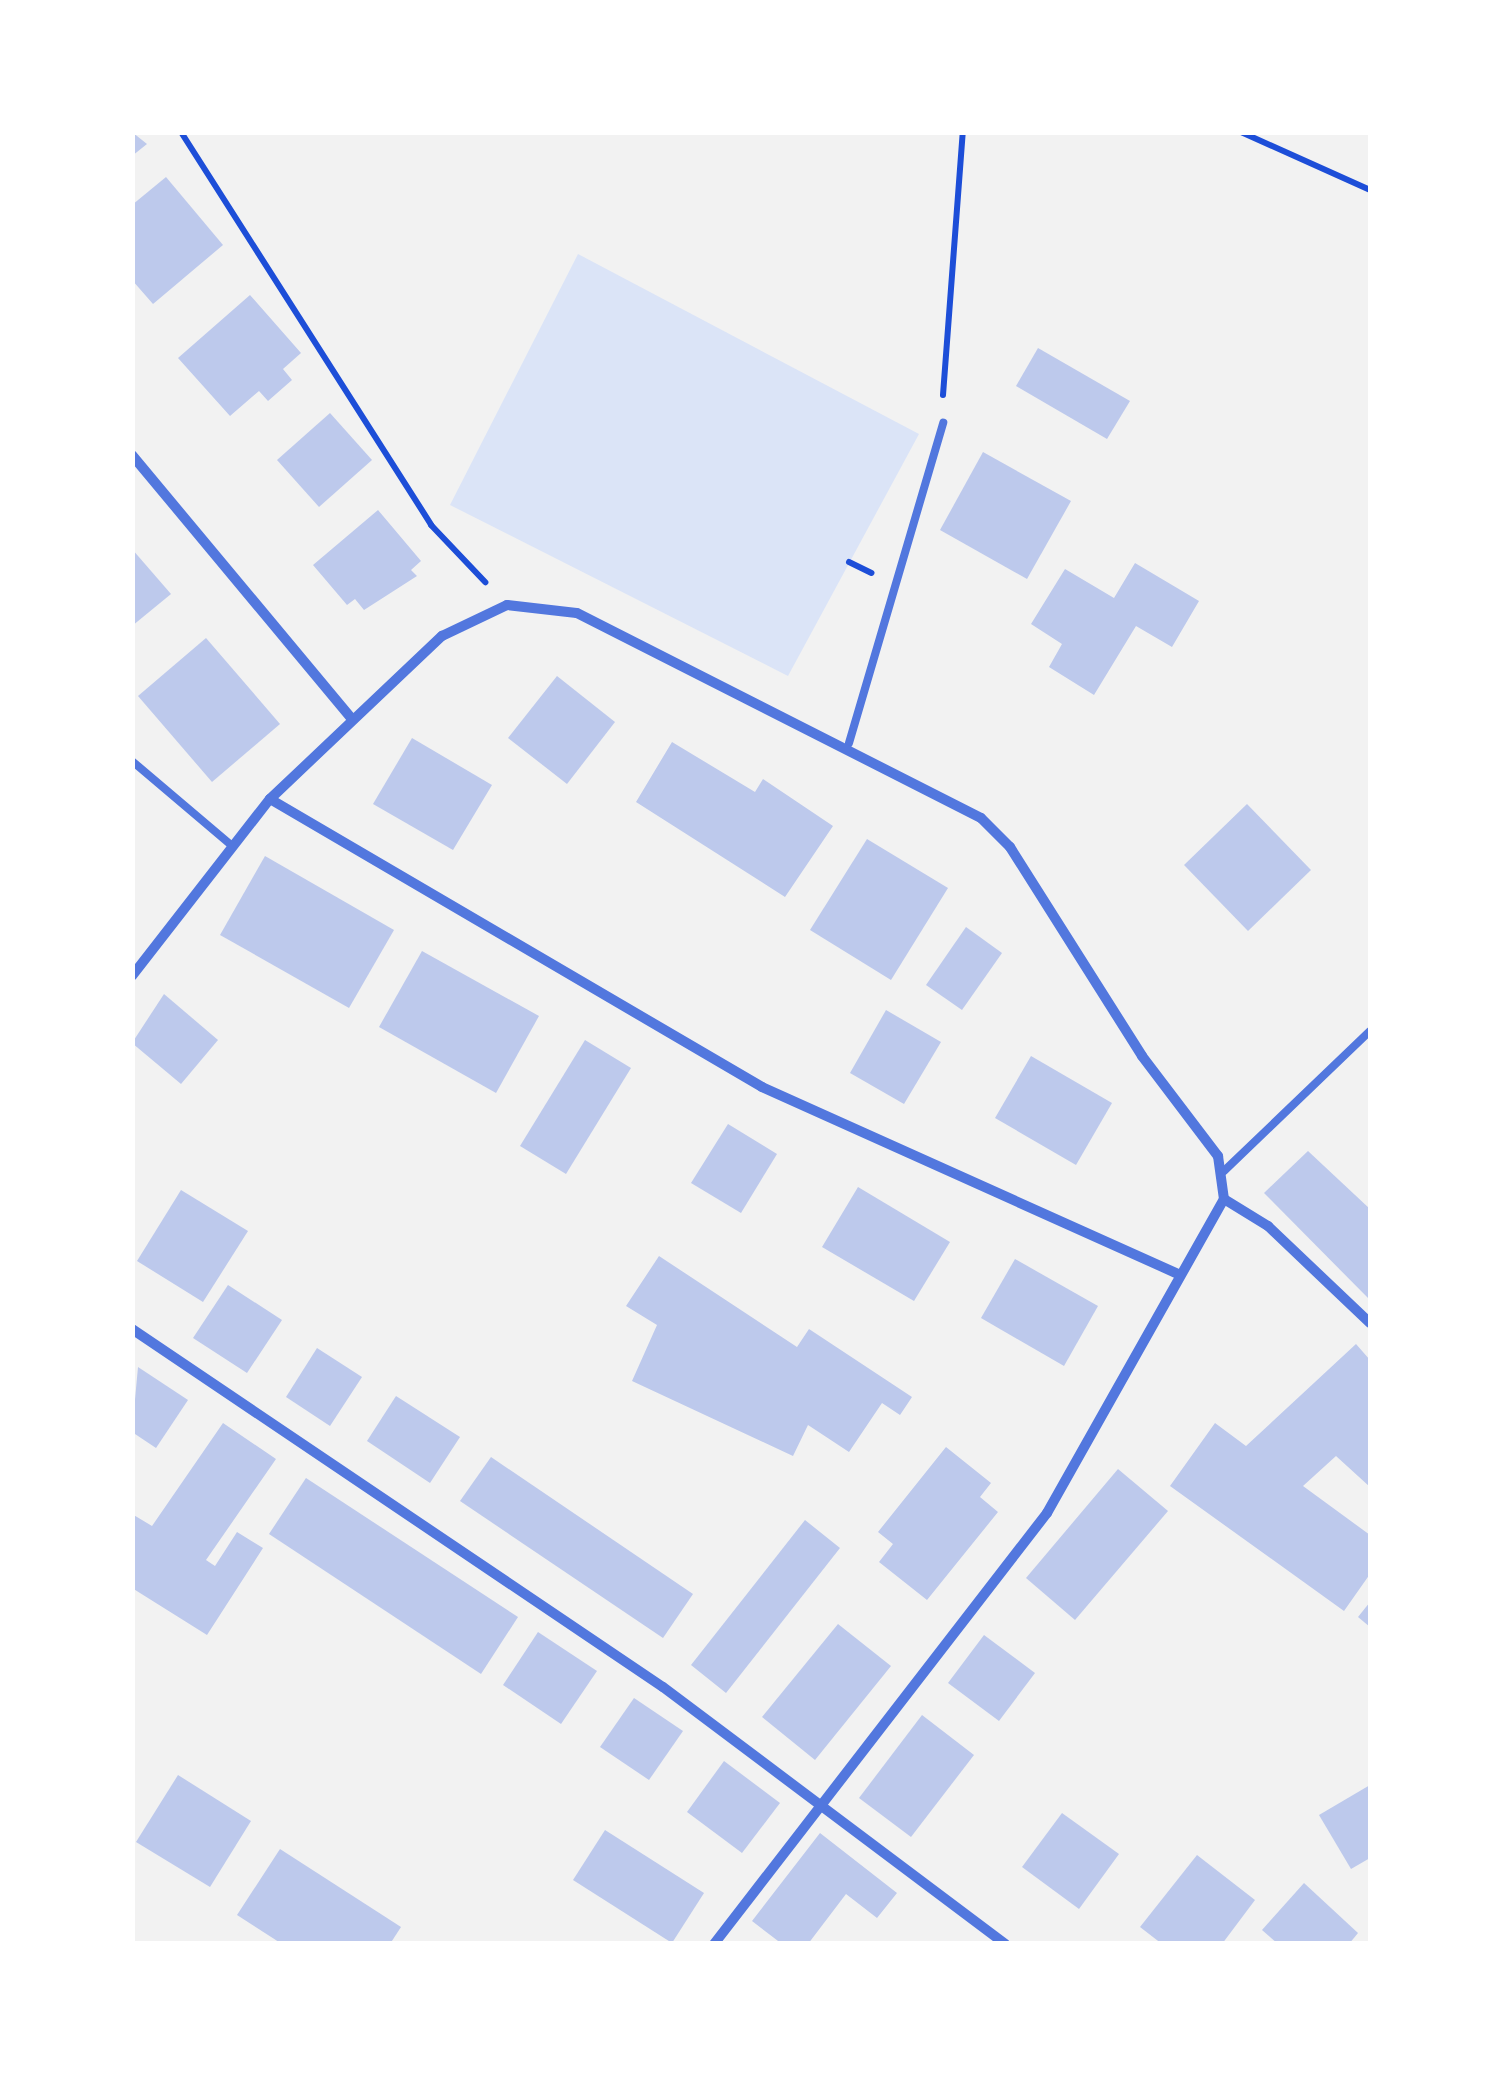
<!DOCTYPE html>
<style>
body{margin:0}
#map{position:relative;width:1503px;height:2076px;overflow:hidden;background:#f2f2f2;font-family:Inter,sans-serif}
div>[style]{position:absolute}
.green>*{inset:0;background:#dbe4f7}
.building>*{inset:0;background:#bdc9ec}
.path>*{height:6px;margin:-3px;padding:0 3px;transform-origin:3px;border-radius:3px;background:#1d4ed8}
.service>*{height:8px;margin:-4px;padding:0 4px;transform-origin:4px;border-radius:4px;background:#5277de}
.minor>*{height:10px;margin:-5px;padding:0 5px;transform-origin:5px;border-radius:5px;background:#5277de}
span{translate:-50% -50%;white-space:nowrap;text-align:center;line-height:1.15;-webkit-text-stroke:8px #fff;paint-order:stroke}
.frame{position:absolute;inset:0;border:135px solid #fff;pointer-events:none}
</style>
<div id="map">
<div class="green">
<i style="clip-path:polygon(578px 254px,919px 434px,788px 676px,450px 505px)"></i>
</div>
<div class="building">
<i style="clip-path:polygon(132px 132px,147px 144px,132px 156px)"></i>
<i style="clip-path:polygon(166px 177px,223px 245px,153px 304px,132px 280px,132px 205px)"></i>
<i style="clip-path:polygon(250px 295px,301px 353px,283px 369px,292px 380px,268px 401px,259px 391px,230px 416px,178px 358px)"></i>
<i style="clip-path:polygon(1038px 348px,1130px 401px,1107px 439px,1016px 386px)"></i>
<i style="clip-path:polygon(330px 413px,372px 460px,319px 507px,277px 460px)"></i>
<i style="clip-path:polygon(983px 452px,1071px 501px,1027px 579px,940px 530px)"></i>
<i style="clip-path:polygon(378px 510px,421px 561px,411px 570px,417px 576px,364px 610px,355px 599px,347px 605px,313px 565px)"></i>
<i style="clip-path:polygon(132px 549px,171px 594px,132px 626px)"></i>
<i style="clip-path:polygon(1135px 563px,1199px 601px,1172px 647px,1136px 626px,1094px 695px,1049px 667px,1062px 644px,1031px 624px,1065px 569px,1114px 598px)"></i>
<i style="clip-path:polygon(206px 638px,280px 724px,212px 782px,138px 696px)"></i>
<i style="clip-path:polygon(557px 676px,615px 722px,567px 784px,508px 738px)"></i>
<i style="clip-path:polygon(412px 738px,492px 785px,453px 850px,373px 804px)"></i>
<i style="clip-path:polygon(672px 742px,755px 792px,763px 779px,833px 826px,785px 897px,636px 802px)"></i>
<i style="clip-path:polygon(1247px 804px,1311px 870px,1248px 931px,1184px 865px)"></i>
<i style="clip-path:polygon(867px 839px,948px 888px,891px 980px,810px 930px)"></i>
<i style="clip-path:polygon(265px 856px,394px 930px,349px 1008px,220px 935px)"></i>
<i style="clip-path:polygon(966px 927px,1002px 953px,962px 1010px,926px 985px)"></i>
<i style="clip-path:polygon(422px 951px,539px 1016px,496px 1093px,379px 1027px)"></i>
<i style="clip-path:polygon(164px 994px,218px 1040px,181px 1084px,132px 1043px)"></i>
<i style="clip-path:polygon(886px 1010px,941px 1042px,904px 1104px,850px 1073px)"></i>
<i style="clip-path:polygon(585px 1040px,631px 1068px,566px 1174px,520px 1146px)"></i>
<i style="clip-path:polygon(1031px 1056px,1112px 1103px,1076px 1165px,995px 1118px)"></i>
<i style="clip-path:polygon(728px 1124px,777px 1154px,741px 1213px,691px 1183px)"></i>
<i style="clip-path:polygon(1308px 1151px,1370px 1209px,1370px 1300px,1264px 1193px)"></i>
<i style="clip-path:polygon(858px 1187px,950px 1242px,914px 1301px,822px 1247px)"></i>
<i style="clip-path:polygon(181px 1190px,248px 1231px,203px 1302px,137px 1261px)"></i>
<i style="clip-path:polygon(659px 1256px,797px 1347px,809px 1329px,912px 1397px,900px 1415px,882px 1403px,849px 1452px,808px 1425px,793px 1456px,632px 1381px,657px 1325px,626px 1306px)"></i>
<i style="clip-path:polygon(1015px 1259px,1098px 1306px,1064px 1366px,981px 1318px)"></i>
<i style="clip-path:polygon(228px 1285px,282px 1320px,247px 1373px,193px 1338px)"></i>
<i style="clip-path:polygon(1356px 1344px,1370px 1360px,1370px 1487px,1336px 1456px,1303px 1486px,1370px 1535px,1370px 1574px,1344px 1611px,1170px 1486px,1215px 1423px,1246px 1446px)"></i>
<i style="clip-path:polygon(317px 1348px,362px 1377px,330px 1426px,286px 1397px)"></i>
<i style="clip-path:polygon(138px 1367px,188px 1400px,156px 1448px,132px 1432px)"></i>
<i style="clip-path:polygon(396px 1396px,460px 1437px,430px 1483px,367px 1441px)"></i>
<i style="clip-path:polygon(223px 1423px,276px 1459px,206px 1560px,215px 1566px,237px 1532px,263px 1548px,207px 1635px,132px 1588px,132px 1514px,152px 1526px)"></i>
<i style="clip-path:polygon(946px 1447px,991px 1483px,980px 1497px,998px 1512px,927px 1600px,879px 1562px,893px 1544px,878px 1532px)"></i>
<i style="clip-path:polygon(491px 1457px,693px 1594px,663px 1638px,460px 1501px)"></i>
<i style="clip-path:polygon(1118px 1469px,1168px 1511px,1075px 1620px,1026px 1578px)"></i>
<i style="clip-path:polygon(306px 1478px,518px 1617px,481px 1674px,269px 1534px)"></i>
<i style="clip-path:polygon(805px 1520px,840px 1548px,726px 1693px,691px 1665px)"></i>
<i style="clip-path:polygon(1370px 1602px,1370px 1627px,1358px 1617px)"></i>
<i style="clip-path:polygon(838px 1624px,891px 1666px,815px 1760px,762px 1717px)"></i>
<i style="clip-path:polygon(538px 1632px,597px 1671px,561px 1724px,503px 1685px)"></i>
<i style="clip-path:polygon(984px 1635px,1035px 1673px,999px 1721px,948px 1683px)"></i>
<i style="clip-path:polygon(634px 1698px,683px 1731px,649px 1780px,600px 1747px)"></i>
<i style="clip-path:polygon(922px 1715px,974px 1755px,911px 1837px,859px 1798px)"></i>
<i style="clip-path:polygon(724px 1761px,780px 1803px,742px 1853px,687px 1812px)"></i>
<i style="clip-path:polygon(178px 1775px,251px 1821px,210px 1887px,136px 1842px)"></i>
<i style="clip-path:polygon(1370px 1785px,1370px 1858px,1351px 1869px,1319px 1815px)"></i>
<i style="clip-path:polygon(1062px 1813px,1119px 1854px,1079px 1909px,1022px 1867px)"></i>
<i style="clip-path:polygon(605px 1830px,704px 1893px,672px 1943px,573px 1880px)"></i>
<i style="clip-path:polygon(820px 1833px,897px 1893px,877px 1918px,846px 1894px,808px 1944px,782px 1944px,752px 1921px)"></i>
<i style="clip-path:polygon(280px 1849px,401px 1927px,390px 1944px,282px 1944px,237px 1915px)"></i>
<i style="clip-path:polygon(1197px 1855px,1255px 1900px,1222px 1944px,1162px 1944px,1140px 1927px)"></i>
<i style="clip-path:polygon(1304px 1883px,1358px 1933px,1349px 1944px,1278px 1944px,1262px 1930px)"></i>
</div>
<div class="path">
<i style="left:181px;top:132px;width:466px;rotate:57.5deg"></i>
<i style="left:431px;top:525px;width:79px;rotate:46.5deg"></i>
<i style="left:1241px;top:132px;width:141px;rotate:24.2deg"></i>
<i style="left:943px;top:395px;width:264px;rotate:-85.7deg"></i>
<i style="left:849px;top:562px;width:25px;rotate:26deg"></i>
</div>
<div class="service">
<i style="left:849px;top:743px;width:334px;rotate:-73.6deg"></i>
<i style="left:132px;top:761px;width:128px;rotate:40.3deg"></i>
<i style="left:1224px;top:1171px;width:202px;rotate:-43.8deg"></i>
</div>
<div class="minor">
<i style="left:132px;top:455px;width:342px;rotate:50.2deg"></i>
<i style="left:270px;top:799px;width:570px;rotate:30.34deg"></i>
<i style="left:762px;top:1087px;width:454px;rotate:24.2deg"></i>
<i style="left:132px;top:976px;width:224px;rotate:-52.1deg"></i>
<i style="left:270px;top:799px;width:237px;rotate:-43.5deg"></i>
<i style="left:442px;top:636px;width:72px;rotate:-25.5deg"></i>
<i style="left:507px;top:605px;width:70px;rotate:6.5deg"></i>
<i style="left:577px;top:613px;width:453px;rotate:26.9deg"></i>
<i style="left:981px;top:818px;width:41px;rotate:45deg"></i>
<i style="left:1010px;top:847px;width:247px;rotate:57.7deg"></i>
<i style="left:1142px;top:1056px;width:126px;rotate:52.8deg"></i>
<i style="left:1218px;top:1156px;width:43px;rotate:82.1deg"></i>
<i style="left:1224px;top:1199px;width:52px;rotate:31.5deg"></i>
<i style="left:1268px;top:1226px;width:141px;rotate:43.6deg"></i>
<i style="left:132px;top:1329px;width:640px;rotate:33.99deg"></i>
<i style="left:663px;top:1687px;width:428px;rotate:36.9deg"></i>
<i style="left:714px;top:1944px;width:545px;rotate:-52.31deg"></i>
<i style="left:1047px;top:1513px;width:360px;rotate:-60.6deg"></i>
</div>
<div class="frame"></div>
</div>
